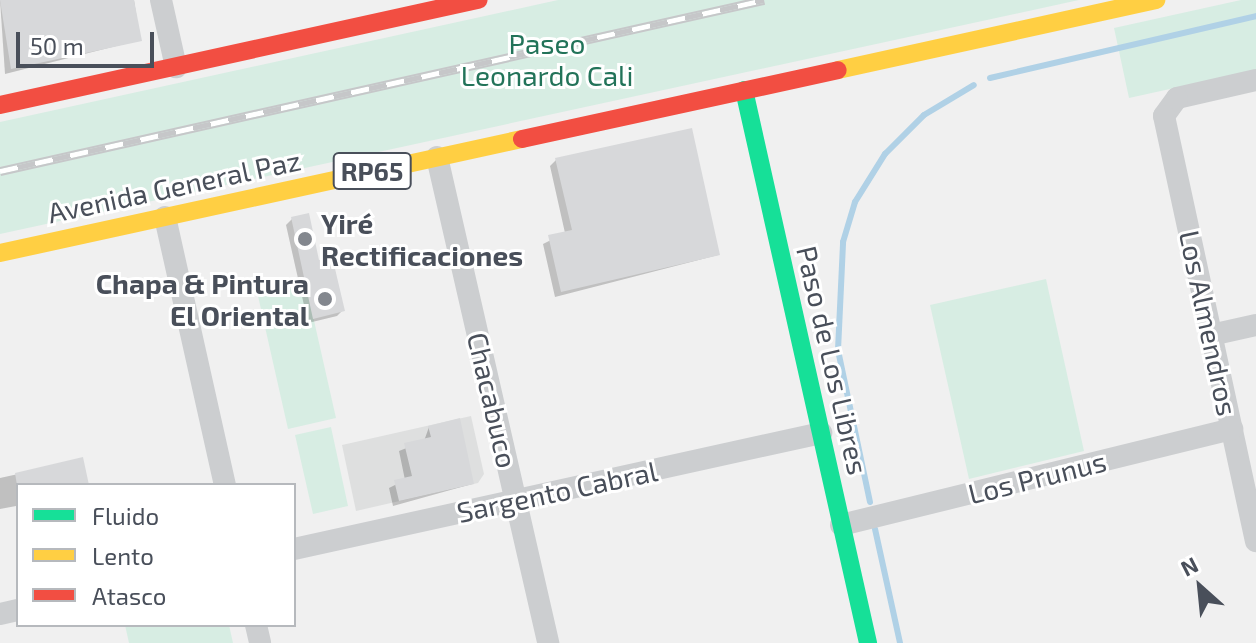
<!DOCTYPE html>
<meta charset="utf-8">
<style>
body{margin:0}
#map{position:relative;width:1256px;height:643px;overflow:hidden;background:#f0f0f0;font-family:"Exo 2",sans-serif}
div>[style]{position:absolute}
.education>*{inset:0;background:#dedfdf}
.green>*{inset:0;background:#d7ede3}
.shadow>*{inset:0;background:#0003}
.stream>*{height:6px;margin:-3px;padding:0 3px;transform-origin:3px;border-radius:3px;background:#b0d1e6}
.building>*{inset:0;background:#d7d8da}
.street>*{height:22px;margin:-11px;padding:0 11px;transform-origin:11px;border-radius:11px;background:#ccced0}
.fast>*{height:18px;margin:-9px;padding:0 9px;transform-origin:9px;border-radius:9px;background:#16e098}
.slow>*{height:18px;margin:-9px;padding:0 9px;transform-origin:9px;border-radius:9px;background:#ffcf43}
.jam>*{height:18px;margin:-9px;padding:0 9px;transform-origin:9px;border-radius:9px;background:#f24e42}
.rail>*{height:9px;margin-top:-4.5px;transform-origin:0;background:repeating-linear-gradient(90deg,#fff 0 18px,#c6c7c9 0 36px);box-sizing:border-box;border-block:2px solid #c6c7c9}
.dots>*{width:22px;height:22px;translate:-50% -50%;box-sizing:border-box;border:4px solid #fff;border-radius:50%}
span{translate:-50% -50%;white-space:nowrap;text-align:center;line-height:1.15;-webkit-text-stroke:6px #fff;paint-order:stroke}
.shield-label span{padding:2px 6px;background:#fff;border:2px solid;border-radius:6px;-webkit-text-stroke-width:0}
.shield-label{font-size:26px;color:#494f5a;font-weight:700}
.park-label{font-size:28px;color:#227359}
.street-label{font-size:28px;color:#494f5a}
.poi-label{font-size:28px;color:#494f5a;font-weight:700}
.left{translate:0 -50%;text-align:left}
.right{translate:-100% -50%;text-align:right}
.legend{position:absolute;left:16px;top:483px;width:280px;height:144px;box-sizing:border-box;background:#fff;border:2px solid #b6b9bd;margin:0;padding:10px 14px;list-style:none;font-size:24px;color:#494f5a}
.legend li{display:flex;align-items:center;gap:16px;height:40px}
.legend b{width:40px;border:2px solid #b6b9bd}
.north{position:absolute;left:1160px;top:547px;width:80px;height:80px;-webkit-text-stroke:6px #fff;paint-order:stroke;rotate:333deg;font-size:22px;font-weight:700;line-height:32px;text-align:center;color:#494f5a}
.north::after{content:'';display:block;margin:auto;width:28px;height:36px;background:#494f5a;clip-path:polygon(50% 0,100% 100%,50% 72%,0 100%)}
.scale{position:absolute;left:16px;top:32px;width:138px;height:36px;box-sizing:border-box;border:4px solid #494f5a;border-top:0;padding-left:10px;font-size:24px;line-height:28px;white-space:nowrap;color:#494f5a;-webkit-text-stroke:6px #fff;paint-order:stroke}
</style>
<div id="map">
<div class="education">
<i style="clip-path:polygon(471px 416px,484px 474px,478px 483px,356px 511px,342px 445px)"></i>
</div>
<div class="green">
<i style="clip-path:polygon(558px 0,1079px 0,0 234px,0 122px)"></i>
<i style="clip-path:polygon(1241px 0,1256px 0,1256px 70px,1129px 98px,1114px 28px)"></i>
<i style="clip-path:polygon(1046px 279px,1084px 451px,969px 479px,930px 305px)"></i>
<i style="clip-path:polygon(306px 285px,336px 418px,288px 429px,258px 296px)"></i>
<i style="clip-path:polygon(331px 427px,348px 506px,313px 514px,295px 435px)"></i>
<i style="clip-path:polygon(125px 625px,229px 625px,233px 643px,129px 643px)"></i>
</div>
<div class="shadow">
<i style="clip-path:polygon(0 0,134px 0,140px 40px,5px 74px)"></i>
<i style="clip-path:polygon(556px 160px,718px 255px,555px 297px,543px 244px,565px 233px,550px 166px)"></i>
<i style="clip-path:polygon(292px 219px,342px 311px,337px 316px,308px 323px,286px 225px)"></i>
<i style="clip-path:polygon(429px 427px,472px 484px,393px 506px,389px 488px,405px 480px,399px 451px,424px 441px)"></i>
<i style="clip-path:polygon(82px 460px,87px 485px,18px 485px,18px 517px,16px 506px,0 509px,0 478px)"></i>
</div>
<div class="stream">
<i style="left:990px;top:78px;width:273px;rotate:-13.1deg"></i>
<i style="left:870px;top:502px;width:155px;rotate:-101.9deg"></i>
<i style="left:838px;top:350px;width:108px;rotate:-87.3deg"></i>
<i style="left:843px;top:242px;width:42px;rotate:-73.3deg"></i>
<i style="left:855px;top:202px;width:57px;rotate:-58deg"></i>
<i style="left:885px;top:154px;width:55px;rotate:-45deg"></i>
<i style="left:924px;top:115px;width:58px;rotate:-31deg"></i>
<i style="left:875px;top:529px;width:117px;rotate:77.6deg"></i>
</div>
<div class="building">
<i style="clip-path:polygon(0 0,134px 0,142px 41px,11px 69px)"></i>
<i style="clip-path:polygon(692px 128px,720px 255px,561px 292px,548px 235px,572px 230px,555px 158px)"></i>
<i style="clip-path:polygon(309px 213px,319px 260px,332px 256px,345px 311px,313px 319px,291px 217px)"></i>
<i style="clip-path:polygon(460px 418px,474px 484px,399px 501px,394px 480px,412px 476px,404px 443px,431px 437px,428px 426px)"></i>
<i style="clip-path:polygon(83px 457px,89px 485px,17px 485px,15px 473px)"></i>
</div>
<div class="street">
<i style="left:161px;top:0;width:69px;rotate:77.4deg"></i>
<i style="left:1256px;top:80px;width:81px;rotate:167.2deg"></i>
<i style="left:1177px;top:98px;width:22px;rotate:126deg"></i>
<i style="left:1164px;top:116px;width:435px;rotate:77.8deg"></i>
<i style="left:437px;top:157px;width:499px;rotate:77.1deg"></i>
<i style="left:165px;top:217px;width:275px;rotate:77.4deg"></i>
<i style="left:1211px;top:335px;width:46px;rotate:-12.5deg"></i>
<i style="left:841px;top:525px;width:403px;rotate:-13.8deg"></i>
<i style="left:294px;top:549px;width:540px;rotate:-12.41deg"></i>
<i style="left:0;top:614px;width:18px;rotate:-13deg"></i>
<i style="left:256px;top:625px;width:18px;rotate:77deg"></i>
</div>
<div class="fast">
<i style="left:744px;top:90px;width:567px;rotate:77.36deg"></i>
</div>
<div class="slow">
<i style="left:838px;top:70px;width:326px;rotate:-12.4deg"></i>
<i style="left:0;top:253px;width:534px;rotate:-12.32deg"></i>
</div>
<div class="jam">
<i style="left:0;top:105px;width:490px;rotate:-12.4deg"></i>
<i style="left:522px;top:139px;width:323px;rotate:-12.3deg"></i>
</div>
<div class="rail">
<i style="left:0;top:171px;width:783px;rotate:-12.62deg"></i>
</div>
<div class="dots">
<i style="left:305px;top:239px;background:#83878e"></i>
<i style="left:325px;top:299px;background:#83878e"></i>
</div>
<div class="shield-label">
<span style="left:372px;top:171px">RP65</span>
</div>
<div class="park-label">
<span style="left:547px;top:59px">Paseo<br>Leonardo Cali</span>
</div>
<div class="street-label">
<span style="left:174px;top:186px;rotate:-12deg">Avenida General Paz</span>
<span style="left:1209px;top:323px;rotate:78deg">Los Almendros</span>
<span style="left:833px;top:360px;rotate:77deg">Paso de Los Libres</span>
<span style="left:493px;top:400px;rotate:77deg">Chacabuco</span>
<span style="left:1037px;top:477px;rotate:-14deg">Los Prunus</span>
<span style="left:557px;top:491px;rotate:-12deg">Sargento Cabral</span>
</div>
<div class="poi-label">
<span class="left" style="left:321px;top:239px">Yiré<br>Rectificaciones</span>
<span class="right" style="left:309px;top:299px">Chapa &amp; Pintura<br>El Oriental</span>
</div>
<ul class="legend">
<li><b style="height:10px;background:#16e098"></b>Fluido</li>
<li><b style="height:10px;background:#ffcf43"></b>Lento</li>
<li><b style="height:10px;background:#f24e42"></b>Atasco</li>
</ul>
<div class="north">N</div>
<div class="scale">50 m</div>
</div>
